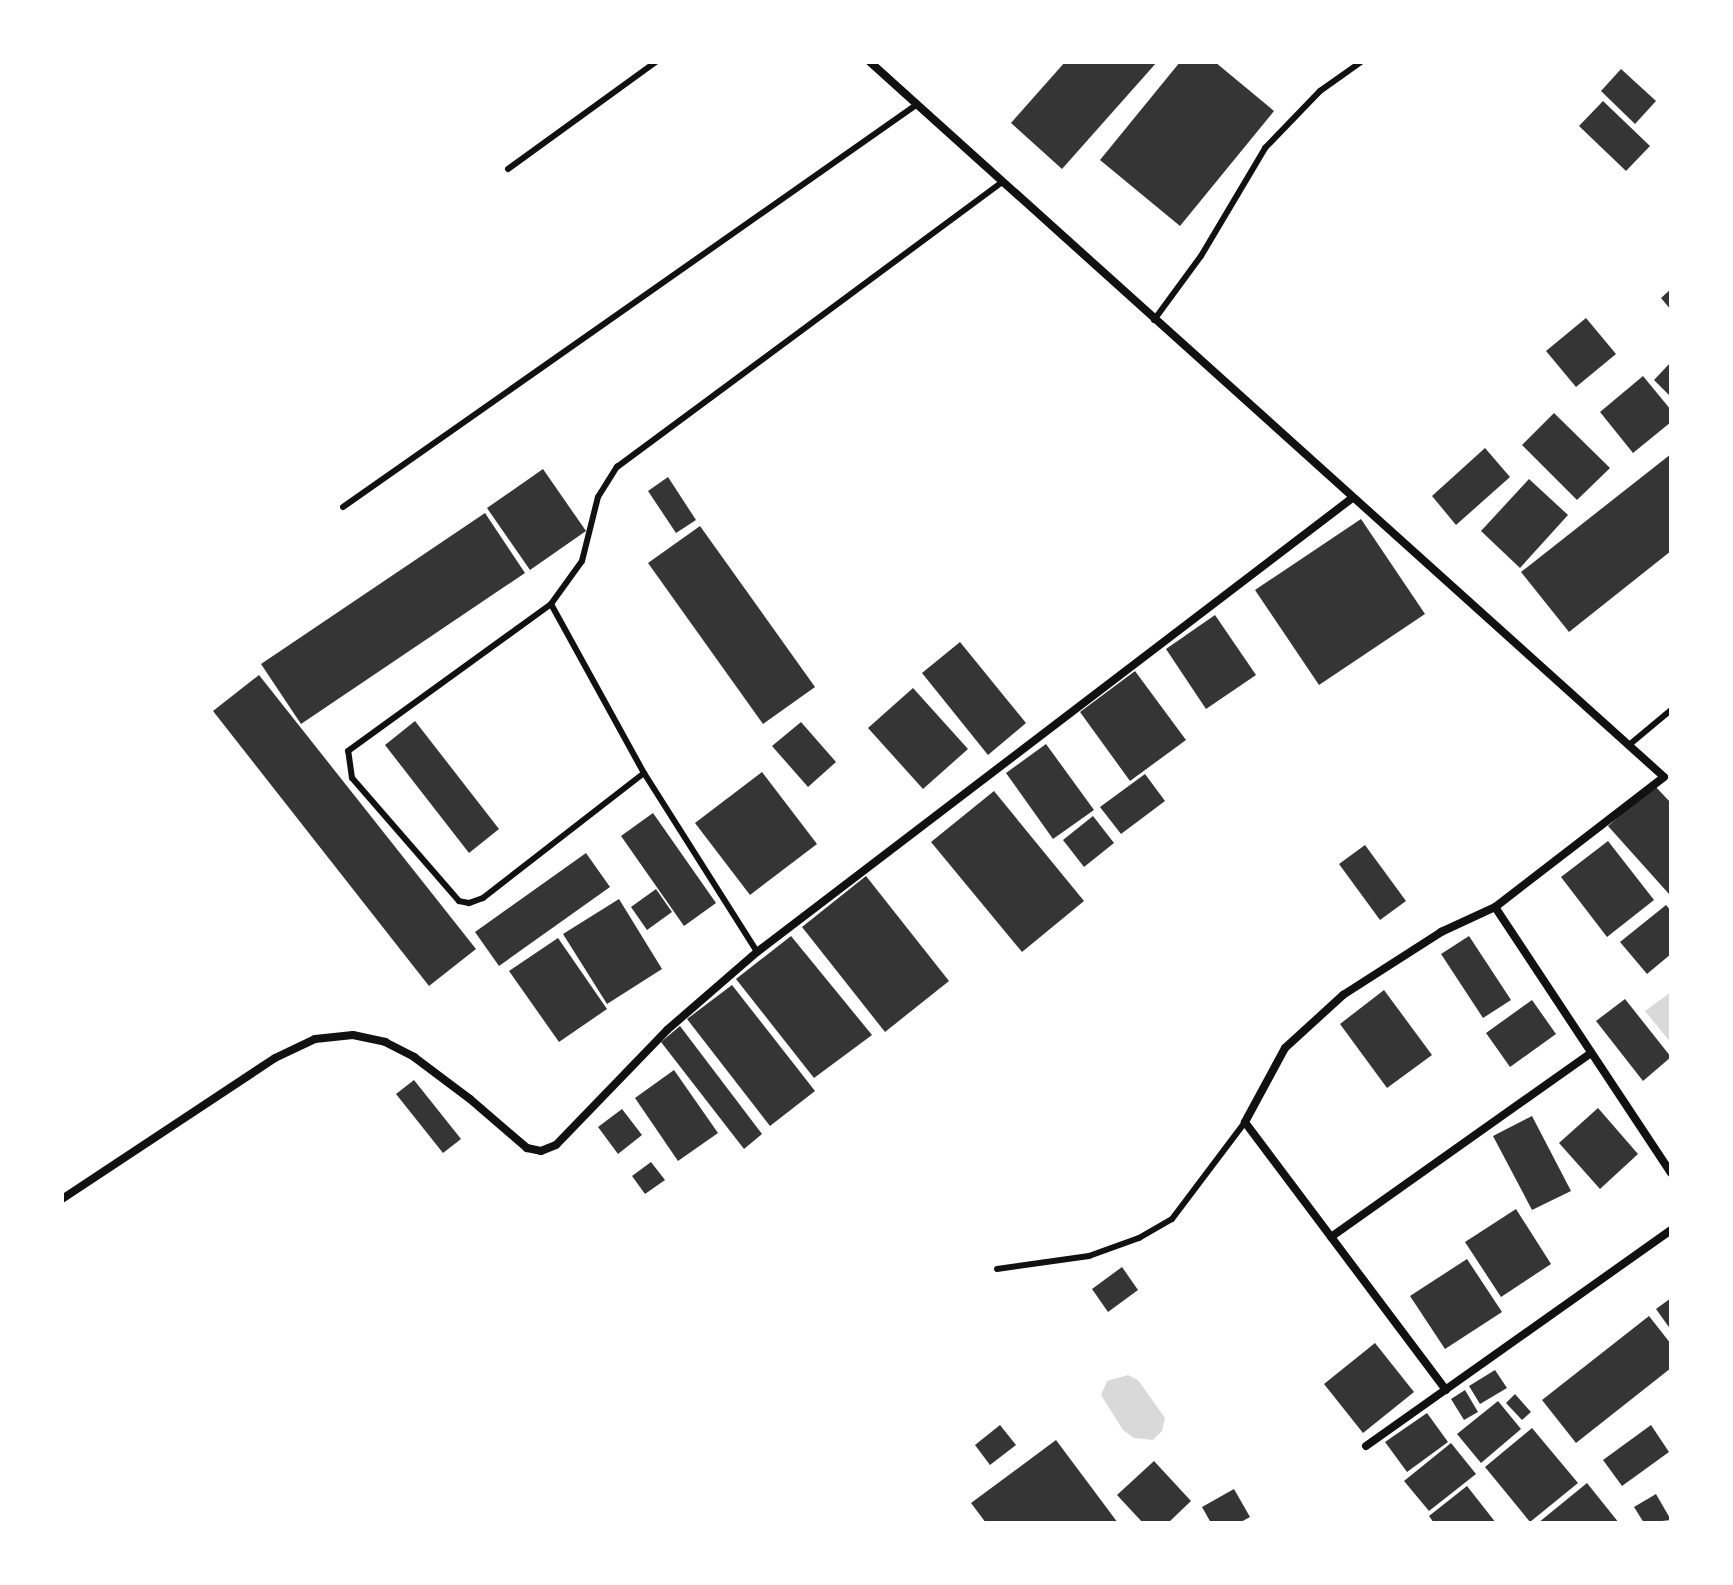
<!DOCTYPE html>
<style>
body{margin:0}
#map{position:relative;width:1733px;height:1585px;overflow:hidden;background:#fff;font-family:Inter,sans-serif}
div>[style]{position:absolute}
.water>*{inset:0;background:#d9d9d9}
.building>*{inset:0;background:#353535}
.service>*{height:6px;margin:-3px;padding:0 3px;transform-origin:3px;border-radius:3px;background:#111}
.minor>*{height:8px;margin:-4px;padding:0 4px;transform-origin:4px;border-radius:4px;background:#111}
span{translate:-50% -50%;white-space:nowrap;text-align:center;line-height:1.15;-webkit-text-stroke:6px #fff;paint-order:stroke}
.frame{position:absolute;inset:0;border:64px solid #fff;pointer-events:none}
</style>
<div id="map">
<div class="water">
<i style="clip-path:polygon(1671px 992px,1671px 1043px,1645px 1011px)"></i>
<i style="clip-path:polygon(1128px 1375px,1138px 1380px,1165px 1418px,1162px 1431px,1153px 1440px,1134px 1438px,1123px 1430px,1101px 1395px,1107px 1381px)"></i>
</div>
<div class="building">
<i style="clip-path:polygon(1065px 62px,1157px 62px,1062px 169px,1011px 123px)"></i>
<i style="clip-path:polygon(1180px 62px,1215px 62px,1274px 111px,1180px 226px,1100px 160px)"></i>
<i style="clip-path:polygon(1621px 69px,1656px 101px,1635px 124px,1601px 91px)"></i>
<i style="clip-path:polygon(1603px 101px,1650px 146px,1626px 171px,1579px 126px)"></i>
<i style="clip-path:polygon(1671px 289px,1671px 310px,1661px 298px)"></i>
<i style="clip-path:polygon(1586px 318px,1616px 354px,1576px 387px,1546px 351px)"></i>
<i style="clip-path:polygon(1671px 362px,1671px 397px,1654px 380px)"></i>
<i style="clip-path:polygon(1643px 376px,1671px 410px,1671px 422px,1633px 453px,1600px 412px)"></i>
<i style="clip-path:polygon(1554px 413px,1610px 468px,1577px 500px,1522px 445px)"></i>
<i style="clip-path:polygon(1485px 448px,1510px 477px,1456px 525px,1432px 496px)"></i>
<i style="clip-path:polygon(1671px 454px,1671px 551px,1569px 632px,1521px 572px)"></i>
<i style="clip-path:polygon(543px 469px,586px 531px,530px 570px,487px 508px)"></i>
<i style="clip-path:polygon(668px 477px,696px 520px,676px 533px,648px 491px)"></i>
<i style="clip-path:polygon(1529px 479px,1568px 515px,1520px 568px,1481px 531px)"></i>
<i style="clip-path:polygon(485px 513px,525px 573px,301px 724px,261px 664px)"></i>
<i style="clip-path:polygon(1361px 519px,1425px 614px,1319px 685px,1255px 590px)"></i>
<i style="clip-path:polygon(700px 526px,815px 687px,763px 724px,648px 563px)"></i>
<i style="clip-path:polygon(1215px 615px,1256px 675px,1206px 709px,1166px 649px)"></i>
<i style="clip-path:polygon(960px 642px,1026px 723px,988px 755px,922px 673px)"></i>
<i style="clip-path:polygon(1135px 671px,1186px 740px,1130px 781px,1080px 712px)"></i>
<i style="clip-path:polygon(259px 675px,476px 949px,429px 986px,213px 711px)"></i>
<i style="clip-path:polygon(913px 688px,968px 749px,923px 789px,868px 728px)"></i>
<i style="clip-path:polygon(415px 721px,499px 829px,469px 853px,385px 745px)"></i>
<i style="clip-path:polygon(801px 722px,836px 762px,808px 787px,772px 746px)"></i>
<i style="clip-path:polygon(1046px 744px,1094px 810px,1053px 839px,1006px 773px)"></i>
<i style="clip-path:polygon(762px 772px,817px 844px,750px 895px,695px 823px)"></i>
<i style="clip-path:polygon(1145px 774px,1165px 801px,1121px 834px,1100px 807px)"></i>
<i style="clip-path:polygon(1654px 785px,1671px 803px,1669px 894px,1608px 826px)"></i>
<i style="clip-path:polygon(994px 791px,1084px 901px,1022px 952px,931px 842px)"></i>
<i style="clip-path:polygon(653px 813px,716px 903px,684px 926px,621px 836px)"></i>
<i style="clip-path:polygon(1093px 816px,1114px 843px,1084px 867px,1063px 840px)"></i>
<i style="clip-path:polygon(1608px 841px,1654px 900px,1607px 937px,1561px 877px)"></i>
<i style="clip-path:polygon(1365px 845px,1406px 901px,1380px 920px,1339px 864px)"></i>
<i style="clip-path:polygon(586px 853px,610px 887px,499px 966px,475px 932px)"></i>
<i style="clip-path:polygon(866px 876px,949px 981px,885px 1032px,802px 927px)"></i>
<i style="clip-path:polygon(656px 889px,672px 912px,647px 930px,631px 907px)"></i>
<i style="clip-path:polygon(619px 899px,662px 969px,607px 1004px,563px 934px)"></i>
<i style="clip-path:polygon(1666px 905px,1671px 911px,1671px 954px,1647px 974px,1620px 942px)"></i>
<i style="clip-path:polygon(791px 936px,872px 1035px,814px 1078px,736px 979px)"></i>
<i style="clip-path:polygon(1469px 936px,1511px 1000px,1483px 1018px,1441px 954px)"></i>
<i style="clip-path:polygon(558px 938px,607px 1009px,559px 1042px,509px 971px)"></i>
<i style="clip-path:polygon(732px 985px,815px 1091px,770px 1126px,687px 1019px)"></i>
<i style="clip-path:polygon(1384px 990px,1432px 1055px,1387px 1088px,1340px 1024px)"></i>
<i style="clip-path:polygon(1625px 999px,1671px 1057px,1643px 1081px,1596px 1021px)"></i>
<i style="clip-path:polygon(1532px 1000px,1556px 1034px,1510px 1067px,1486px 1033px)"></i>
<i style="clip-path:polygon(680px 1026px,762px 1134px,744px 1149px,661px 1042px)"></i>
<i style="clip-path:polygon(674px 1070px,718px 1133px,678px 1161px,635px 1098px)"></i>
<i style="clip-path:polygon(414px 1080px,461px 1139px,443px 1153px,396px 1094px)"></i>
<i style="clip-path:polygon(1598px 1108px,1638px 1154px,1600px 1189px,1559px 1143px)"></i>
<i style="clip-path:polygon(622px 1109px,642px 1135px,618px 1154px,598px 1127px)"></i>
<i style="clip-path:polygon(1532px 1116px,1571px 1191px,1532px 1210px,1493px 1136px)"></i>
<i style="clip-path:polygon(651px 1162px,665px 1180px,645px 1194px,632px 1176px)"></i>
<i style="clip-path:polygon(1516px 1209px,1551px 1264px,1501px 1297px,1465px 1242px)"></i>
<i style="clip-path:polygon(1467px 1259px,1502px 1312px,1445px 1349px,1410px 1296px)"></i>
<i style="clip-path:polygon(1122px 1267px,1138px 1290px,1108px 1312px,1092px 1289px)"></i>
<i style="clip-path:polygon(1671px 1298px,1671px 1330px,1656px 1309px)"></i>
<i style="clip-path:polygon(1649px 1316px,1671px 1344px,1671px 1368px,1576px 1443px,1542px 1400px)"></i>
<i style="clip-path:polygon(1375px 1343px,1414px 1392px,1363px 1433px,1324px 1384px)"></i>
<i style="clip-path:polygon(1495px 1370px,1507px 1388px,1480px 1404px,1469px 1386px)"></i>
<i style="clip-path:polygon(1465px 1390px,1478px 1412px,1464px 1420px,1451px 1399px)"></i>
<i style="clip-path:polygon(1515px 1394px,1531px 1412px,1522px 1420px,1506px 1403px)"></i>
<i style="clip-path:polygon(1498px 1401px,1521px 1429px,1481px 1463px,1457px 1434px)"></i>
<i style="clip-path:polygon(1427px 1413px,1448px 1442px,1407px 1472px,1385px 1442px)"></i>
<i style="clip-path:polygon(1000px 1425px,1016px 1445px,990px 1465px,975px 1445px)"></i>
<i style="clip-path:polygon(1651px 1425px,1669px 1452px,1622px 1486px,1603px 1460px)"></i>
<i style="clip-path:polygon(1532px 1428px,1578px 1483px,1530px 1522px,1485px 1467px)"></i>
<i style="clip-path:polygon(1056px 1440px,1118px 1523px,986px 1523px,971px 1503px)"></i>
<i style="clip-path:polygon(1451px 1443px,1476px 1474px,1429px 1511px,1404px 1481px)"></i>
<i style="clip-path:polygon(1154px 1461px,1191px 1501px,1168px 1523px,1143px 1523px,1117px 1495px)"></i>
<i style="clip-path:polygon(1587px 1483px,1619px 1523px,1538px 1523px)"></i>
<i style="clip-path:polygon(1467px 1486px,1496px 1523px,1434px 1523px,1429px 1516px)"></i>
<i style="clip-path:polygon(1234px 1489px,1250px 1517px,1239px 1523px,1211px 1523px,1202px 1507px)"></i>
<i style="clip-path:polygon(1656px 1494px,1671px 1520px,1644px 1523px,1634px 1507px)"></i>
</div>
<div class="service">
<i style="left:508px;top:169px;width:183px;rotate:-35.9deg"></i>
<i style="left:1154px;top:320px;width:79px;rotate:-53.7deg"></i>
<i style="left:1201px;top:256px;width:126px;rotate:-59.3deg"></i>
<i style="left:1265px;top:148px;width:79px;rotate:-46deg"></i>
<i style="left:1320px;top:91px;width:50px;rotate:-35.3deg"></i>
<i style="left:343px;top:507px;width:700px;rotate:-35.05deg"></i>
<i style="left:551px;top:604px;width:193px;rotate:61.2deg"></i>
<i style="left:644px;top:773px;width:212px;rotate:57.7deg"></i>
<i style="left:1629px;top:745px;width:55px;rotate:-39.8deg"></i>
<i style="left:644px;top:773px;width:204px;rotate:142.2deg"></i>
<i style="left:483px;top:898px;width:15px;rotate:160deg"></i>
<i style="left:469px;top:903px;width:10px;rotate:-169deg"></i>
<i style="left:459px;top:901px;width:163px;rotate:-131deg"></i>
<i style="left:352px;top:778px;width:27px;rotate:-98deg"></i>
<i style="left:348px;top:751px;width:251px;rotate:-35.9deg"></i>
<i style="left:551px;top:604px;width:53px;rotate:-54.2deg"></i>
<i style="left:582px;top:561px;width:66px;rotate:-76deg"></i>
<i style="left:598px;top:497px;width:36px;rotate:-58deg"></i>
<i style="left:617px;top:467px;width:479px;rotate:-36.5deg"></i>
<i style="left:997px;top:1269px;width:93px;rotate:-8deg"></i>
<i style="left:1089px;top:1256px;width:53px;rotate:-19.8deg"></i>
<i style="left:1139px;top:1238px;width:38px;rotate:-30deg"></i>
<i style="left:1172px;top:1219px;width:121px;rotate:-53deg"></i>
</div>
<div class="minor">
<i style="left:870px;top:62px;width:1068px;rotate:42deg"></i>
<i style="left:1664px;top:777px;width:213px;rotate:142.4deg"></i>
<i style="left:1495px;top:907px;width:319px;rotate:56.5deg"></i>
<i style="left:62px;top:1199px;width:255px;rotate:-33.5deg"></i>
<i style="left:275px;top:1058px;width:44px;rotate:-25.4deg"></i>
<i style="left:315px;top:1039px;width:38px;rotate:-6deg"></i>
<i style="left:353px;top:1035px;width:33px;rotate:12deg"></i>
<i style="left:385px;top:1042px;width:33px;rotate:27deg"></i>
<i style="left:414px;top:1057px;width:70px;rotate:36.9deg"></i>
<i style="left:470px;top:1099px;width:75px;rotate:40.7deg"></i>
<i style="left:527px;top:1148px;width:14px;rotate:12deg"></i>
<i style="left:541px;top:1151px;width:16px;rotate:-22deg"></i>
<i style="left:556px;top:1145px;width:160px;rotate:-46deg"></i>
<i style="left:667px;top:1030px;width:119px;rotate:-40.9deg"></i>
<i style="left:757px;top:952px;width:747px;rotate:-37.33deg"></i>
<i style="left:1331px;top:1237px;width:316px;rotate:-35.3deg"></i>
<i style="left:1446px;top:1390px;width:335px;rotate:-126.9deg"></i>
<i style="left:1245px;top:1122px;width:84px;rotate:-61.6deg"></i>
<i style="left:1285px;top:1048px;width:79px;rotate:-42.4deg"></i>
<i style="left:1343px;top:995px;width:117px;rotate:-32.7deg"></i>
<i style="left:1441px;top:932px;width:60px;rotate:-24.8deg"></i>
<i style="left:1366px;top:1446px;width:374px;rotate:-35.3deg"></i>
</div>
<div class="frame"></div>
</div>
